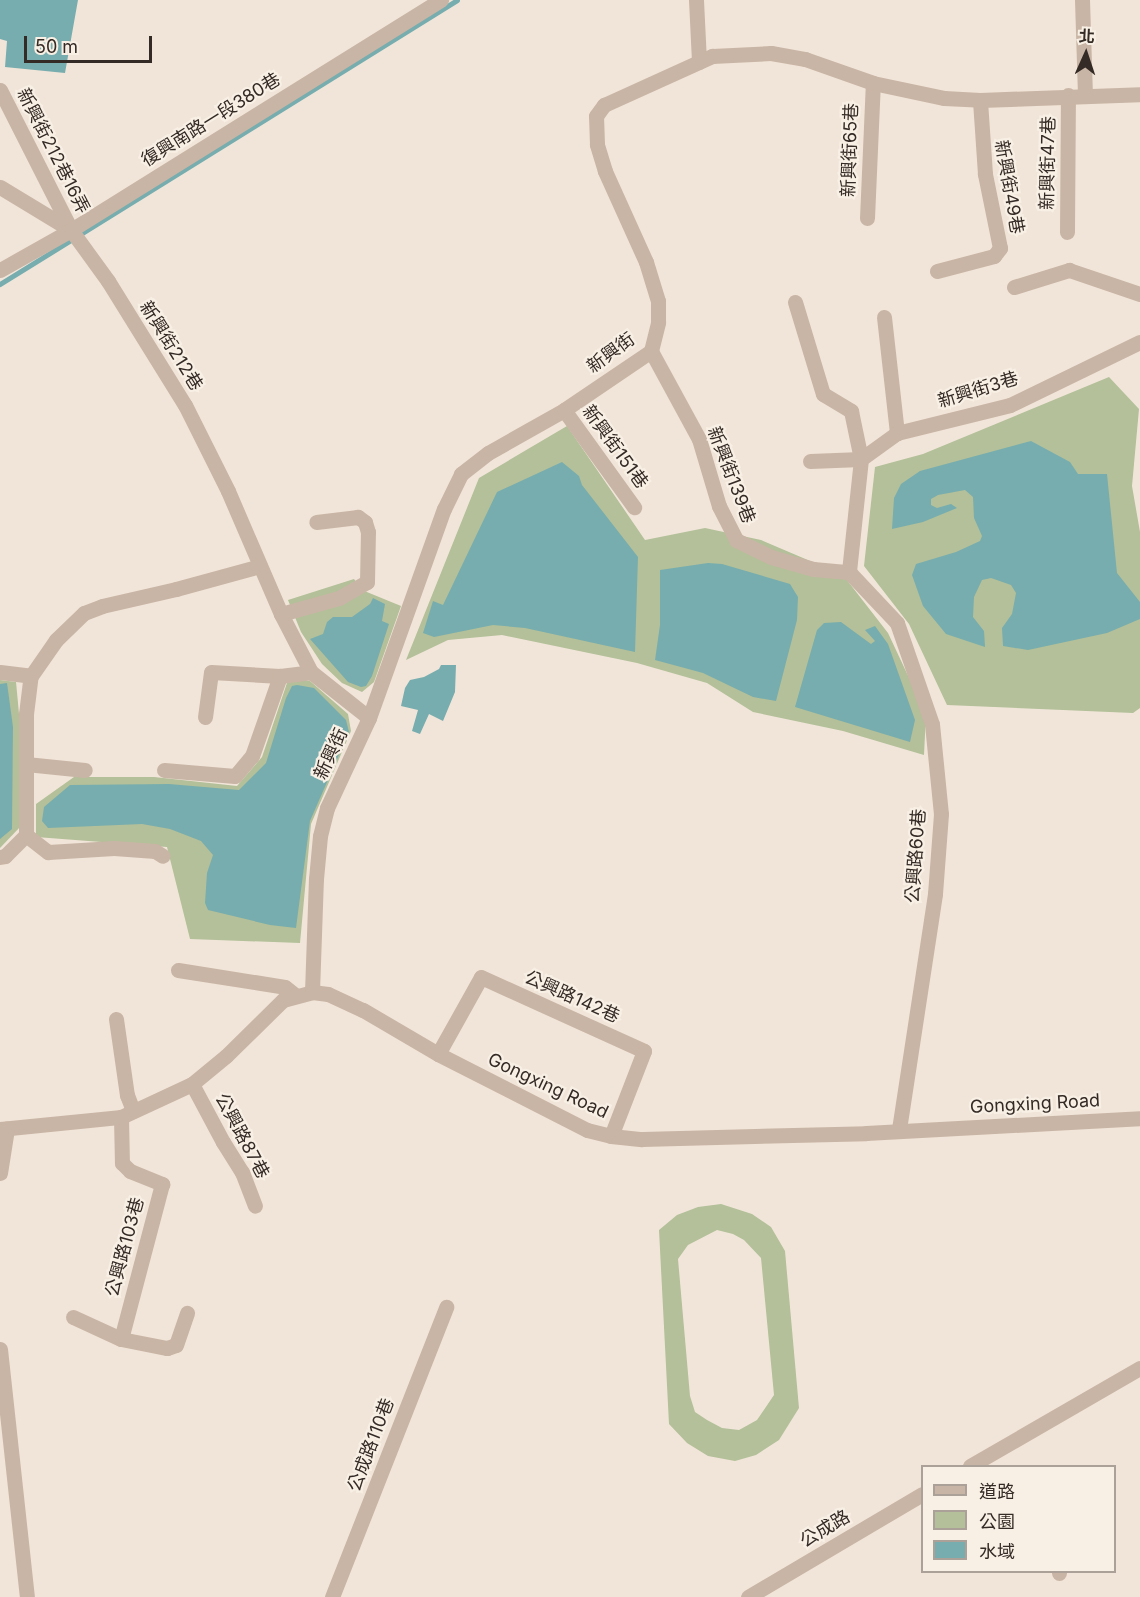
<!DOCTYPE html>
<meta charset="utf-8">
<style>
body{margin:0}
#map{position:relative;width:1140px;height:1597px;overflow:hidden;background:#f1e5d9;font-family:Inter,"Noto Sans TC",sans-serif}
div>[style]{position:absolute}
.green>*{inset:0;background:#b3c099}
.water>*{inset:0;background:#77adae}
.stream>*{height:5px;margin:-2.5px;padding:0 2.5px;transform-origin:2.5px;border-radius:2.5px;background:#77adae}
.minor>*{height:15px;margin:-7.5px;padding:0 7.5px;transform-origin:7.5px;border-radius:7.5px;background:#c9b5a5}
span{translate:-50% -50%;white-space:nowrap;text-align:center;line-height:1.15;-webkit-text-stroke:4.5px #f9f0e5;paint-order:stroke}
.street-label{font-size:18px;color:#352b26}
.legend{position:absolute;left:921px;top:1465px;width:195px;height:108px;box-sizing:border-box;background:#f9f0e5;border:2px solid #aba199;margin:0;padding:8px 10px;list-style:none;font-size:18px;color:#352b26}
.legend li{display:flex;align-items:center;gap:12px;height:30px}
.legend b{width:30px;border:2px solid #aba199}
.north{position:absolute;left:1056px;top:24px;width:60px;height:60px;-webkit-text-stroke:4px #f9f0e5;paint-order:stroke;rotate:3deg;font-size:16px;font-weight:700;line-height:24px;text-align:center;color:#352b26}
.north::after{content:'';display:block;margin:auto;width:21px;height:27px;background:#352b26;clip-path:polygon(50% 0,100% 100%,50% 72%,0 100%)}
.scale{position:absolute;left:24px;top:36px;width:128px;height:27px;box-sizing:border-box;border:3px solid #352b26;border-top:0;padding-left:8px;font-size:18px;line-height:21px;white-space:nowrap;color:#352b26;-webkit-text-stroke:4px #f9f0e5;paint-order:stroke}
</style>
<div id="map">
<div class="green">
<i style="clip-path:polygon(1109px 377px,1139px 409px,1132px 486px,1140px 532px,1140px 708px,1133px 713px,947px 705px,909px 624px,864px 566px,875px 467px,923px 454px)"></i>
<i style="clip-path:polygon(567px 426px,645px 540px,705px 528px,761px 540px,843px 575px,888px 633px,926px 714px,924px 755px,843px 731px,753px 712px,707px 683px,637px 663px,502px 635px,448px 640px,406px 660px,479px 478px)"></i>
<i style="clip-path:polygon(354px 579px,362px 590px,401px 606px,374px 682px,362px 692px,342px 683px,322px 664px,301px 632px,288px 600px)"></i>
<i style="clip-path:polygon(0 680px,16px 682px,21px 735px,21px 826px,0 848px)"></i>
<i style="clip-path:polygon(288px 680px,310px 681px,348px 714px,351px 731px,311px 824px,300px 943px,190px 939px,167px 847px,36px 837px,36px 804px,74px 777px,154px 777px,237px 786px,262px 757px)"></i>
<i style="clip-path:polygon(evenodd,721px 1204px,752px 1214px,771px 1227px,785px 1251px,799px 1408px,779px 1440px,756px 1455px,735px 1461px,708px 1456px,687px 1443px,669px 1424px,659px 1230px,677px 1215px,698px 1207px,721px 1204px,717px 1230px,733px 1234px,744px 1240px,761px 1258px,774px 1395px,757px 1420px,739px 1430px,722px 1428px,707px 1420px,695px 1412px,690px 1396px,678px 1259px,688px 1245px,717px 1230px)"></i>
</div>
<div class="water">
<i style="clip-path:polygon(0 0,78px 0,65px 73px,5px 67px,7px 41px,0 39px)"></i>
<i style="clip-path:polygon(1031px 441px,1070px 462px,1078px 474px,1107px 474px,1117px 573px,1140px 602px,1140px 619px,1107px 633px,1028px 650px,1003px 646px,1002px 628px,1012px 614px,1016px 593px,1011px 585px,991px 578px,982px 580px,974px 597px,973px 617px,984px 631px,985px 647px,946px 634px,923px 606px,912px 575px,916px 564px,956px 552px,980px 541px,982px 536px,974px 518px,973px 497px,965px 490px,938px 495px,931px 499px,931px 505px,937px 508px,951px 504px,957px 508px,923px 522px,892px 529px,894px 498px,901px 484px,920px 471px)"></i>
<i style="clip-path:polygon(562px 462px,579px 476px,582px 485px,638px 557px,635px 652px,525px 628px,493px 625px,434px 637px,423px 633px,433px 601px,443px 605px,497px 492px)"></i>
<i style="clip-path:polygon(708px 563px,722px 564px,790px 584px,798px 597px,797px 620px,776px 701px,753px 697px,703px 673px,655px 660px,660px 625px,660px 570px)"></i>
<i style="clip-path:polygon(373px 598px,385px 604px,382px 621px,389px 624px,372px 676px,366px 686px,361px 687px,348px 682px,310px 639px,323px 634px,327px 622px,333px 617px,352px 617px,370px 604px)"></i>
<i style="clip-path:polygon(841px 622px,871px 644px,875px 641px,865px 630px,875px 626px,888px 644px,915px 720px,910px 742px,795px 707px,817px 630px,824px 623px)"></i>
<i style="clip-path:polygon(441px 665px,456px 665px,455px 692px,443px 721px,429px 714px,420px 734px,412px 731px,418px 710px,401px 706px,405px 688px,410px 680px,424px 677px,439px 669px)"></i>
<i style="clip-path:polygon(7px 683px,13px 727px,12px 829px,0 839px,0 684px)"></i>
<i style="clip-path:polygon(297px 685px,314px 688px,346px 720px,349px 732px,310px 821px,296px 928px,270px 925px,208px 910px,205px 903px,207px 873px,213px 855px,201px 841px,170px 829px,142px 824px,48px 828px,42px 821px,44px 807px,70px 785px,169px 784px,239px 790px,266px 763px,286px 698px,292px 686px)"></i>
</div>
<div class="stream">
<i style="left:0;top:284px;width:538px;rotate:-31.86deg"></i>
</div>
<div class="minor">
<i style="left:696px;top:0;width:62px;rotate:87.2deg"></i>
<i style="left:1082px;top:0;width:95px;rotate:88.2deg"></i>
<i style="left:0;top:90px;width:157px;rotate:63.1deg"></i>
<i style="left:0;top:187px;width:83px;rotate:31.2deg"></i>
<i style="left:71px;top:230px;width:63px;rotate:54deg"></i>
<i style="left:108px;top:281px;width:146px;rotate:58.2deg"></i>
<i style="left:185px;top:405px;width:96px;rotate:63.4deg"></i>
<i style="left:228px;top:491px;width:134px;rotate:66.7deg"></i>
<i style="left:281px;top:614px;width:65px;rotate:62.7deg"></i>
<i style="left:311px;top:672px;width:74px;rotate:38.4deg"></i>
<i style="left:867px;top:218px;width:135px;rotate:-87.5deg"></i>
<i style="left:1067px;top:232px;width:137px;rotate:-89.6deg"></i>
<i style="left:0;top:270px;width:81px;rotate:-29.4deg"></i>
<i style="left:71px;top:230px;width:436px;rotate:-31.9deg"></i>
<i style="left:937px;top:271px;width:59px;rotate:-14.7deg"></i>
<i style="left:994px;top:256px;width:10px;rotate:-53deg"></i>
<i style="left:1000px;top:248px;width:76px;rotate:-101.5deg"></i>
<i style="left:985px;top:174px;width:74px;rotate:-93.9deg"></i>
<i style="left:1014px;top:287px;width:58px;rotate:-17.2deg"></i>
<i style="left:1069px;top:270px;width:75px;rotate:18.7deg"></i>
<i style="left:795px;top:302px;width:96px;rotate:73.1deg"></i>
<i style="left:823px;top:394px;width:33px;rotate:31deg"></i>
<i style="left:851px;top:411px;width:49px;rotate:78.2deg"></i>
<i style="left:861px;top:459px;width:114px;rotate:96.1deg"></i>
<i style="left:884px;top:317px;width:117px;rotate:83.6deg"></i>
<i style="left:651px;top:351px;width:100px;rotate:61.4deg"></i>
<i style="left:699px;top:439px;width:70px;rotate:73.4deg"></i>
<i style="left:719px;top:506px;width:38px;rotate:63deg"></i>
<i style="left:736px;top:540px;width:39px;rotate:26deg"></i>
<i style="left:771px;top:557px;width:44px;rotate:15.9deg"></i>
<i style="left:813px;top:569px;width:36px;rotate:5deg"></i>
<i style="left:564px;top:410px;width:120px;rotate:54.2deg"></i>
<i style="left:810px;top:461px;width:51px;rotate:-2.2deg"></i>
<i style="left:861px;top:459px;width:44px;rotate:-35.8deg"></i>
<i style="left:897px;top:433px;width:116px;rotate:-13.9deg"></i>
<i style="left:1010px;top:405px;width:144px;rotate:-25.9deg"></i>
<i style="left:849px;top:572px;width:70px;rotate:46.7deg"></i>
<i style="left:897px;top:623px;width:107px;rotate:70.9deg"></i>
<i style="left:932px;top:724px;width:90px;rotate:84.3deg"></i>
<i style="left:941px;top:814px;width:80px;rotate:94.3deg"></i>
<i style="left:935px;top:894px;width:239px;rotate:98.7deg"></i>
<i style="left:281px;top:614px;width:60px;rotate:-15.4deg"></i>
<i style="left:339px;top:598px;width:32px;rotate:-30deg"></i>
<i style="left:367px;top:582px;width:50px;rotate:-88.9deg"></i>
<i style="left:368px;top:532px;width:10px;rotate:-107deg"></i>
<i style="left:365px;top:522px;width:9px;rotate:-144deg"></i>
<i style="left:358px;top:517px;width:42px;rotate:173.2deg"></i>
<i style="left:0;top:672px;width:31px;rotate:7deg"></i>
<i style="left:205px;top:717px;width:45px;rotate:-82.4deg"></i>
<i style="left:211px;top:672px;width:69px;rotate:3.3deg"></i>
<i style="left:26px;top:764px;width:59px;rotate:5.8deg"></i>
<i style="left:164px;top:770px;width:71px;rotate:4.8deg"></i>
<i style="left:235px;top:776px;width:26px;rotate:-50deg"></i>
<i style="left:252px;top:756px;width:85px;rotate:-70.7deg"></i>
<i style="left:280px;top:676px;width:31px;rotate:-7deg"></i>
<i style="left:26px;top:835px;width:28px;rotate:38deg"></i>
<i style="left:48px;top:852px;width:66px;rotate:-3.5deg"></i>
<i style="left:114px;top:848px;width:41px;rotate:4.2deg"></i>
<i style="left:155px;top:851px;width:9px;rotate:32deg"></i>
<i style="left:0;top:857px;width:5px;rotate:-11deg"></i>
<i style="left:5px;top:856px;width:30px;rotate:-45deg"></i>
<i style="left:26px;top:835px;width:121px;rotate:-90deg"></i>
<i style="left:26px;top:714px;width:38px;rotate:-83deg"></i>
<i style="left:31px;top:676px;width:44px;rotate:-55.2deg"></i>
<i style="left:56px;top:640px;width:39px;rotate:-44deg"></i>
<i style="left:84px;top:613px;width:19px;rotate:-21deg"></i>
<i style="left:102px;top:606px;width:76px;rotate:-12.9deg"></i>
<i style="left:176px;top:589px;width:87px;rotate:-15.3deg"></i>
<i style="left:178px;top:970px;width:108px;rotate:9deg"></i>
<i style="left:285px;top:987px;width:13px;rotate:39deg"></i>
<i style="left:312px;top:992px;width:113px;rotate:-88deg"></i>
<i style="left:316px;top:879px;width:43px;rotate:-84.7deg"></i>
<i style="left:320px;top:836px;width:29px;rotate:-76deg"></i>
<i style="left:327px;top:808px;width:99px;rotate:-65deg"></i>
<i style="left:369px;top:718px;width:222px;rotate:-70.3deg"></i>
<i style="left:444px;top:509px;width:39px;rotate:-64deg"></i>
<i style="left:461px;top:474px;width:34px;rotate:-38deg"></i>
<i style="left:488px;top:453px;width:87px;rotate:-29.5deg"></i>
<i style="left:564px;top:410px;width:105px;rotate:-34.1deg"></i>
<i style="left:651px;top:351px;width:30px;rotate:-76deg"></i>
<i style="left:658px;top:322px;width:21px;rotate:-90deg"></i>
<i style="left:658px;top:301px;width:41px;rotate:-107.1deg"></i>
<i style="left:646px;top:262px;width:100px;rotate:-114.3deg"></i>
<i style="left:605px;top:171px;width:28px;rotate:-107deg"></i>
<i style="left:597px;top:144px;width:28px;rotate:-92deg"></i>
<i style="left:596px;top:116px;width:14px;rotate:-54deg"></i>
<i style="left:604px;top:105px;width:119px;rotate:-24.4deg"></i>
<i style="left:712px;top:56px;width:59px;rotate:-2.9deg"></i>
<i style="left:771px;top:53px;width:35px;rotate:10deg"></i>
<i style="left:805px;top:59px;width:72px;rotate:19.4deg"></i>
<i style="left:873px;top:83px;width:73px;rotate:11.9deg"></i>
<i style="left:944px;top:98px;width:36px;rotate:3deg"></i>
<i style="left:980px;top:100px;width:160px;rotate:-2.1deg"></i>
<i style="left:116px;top:1019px;width:77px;rotate:81.8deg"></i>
<i style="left:127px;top:1095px;width:17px;rotate:69deg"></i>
<i style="left:438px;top:1054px;width:88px;rotate:-60.8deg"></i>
<i style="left:481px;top:977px;width:179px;rotate:24.4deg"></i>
<i style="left:644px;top:1051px;width:91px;rotate:111.2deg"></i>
<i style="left:192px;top:1084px;width:66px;rotate:61.9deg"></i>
<i style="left:223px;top:1142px;width:36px;rotate:58deg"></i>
<i style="left:242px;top:1172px;width:36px;rotate:69deg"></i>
<i style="left:121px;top:1117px;width:46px;rotate:88.8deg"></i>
<i style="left:122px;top:1163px;width:11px;rotate:45deg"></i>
<i style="left:130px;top:1171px;width:35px;rotate:22deg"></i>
<i style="left:162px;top:1184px;width:160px;rotate:104.8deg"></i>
<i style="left:0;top:1129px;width:122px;rotate:-5.7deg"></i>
<i style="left:121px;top:1117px;width:78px;rotate:-24.9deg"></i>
<i style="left:192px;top:1084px;width:44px;rotate:-39.5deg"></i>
<i style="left:226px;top:1056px;width:80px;rotate:-44.5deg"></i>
<i style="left:283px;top:1000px;width:30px;rotate:-15deg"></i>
<i style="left:312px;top:992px;width:16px;rotate:7deg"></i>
<i style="left:328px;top:994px;width:38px;rotate:25deg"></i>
<i style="left:363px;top:1010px;width:87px;rotate:30.4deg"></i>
<i style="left:438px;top:1054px;width:167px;rotate:27deg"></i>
<i style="left:587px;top:1130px;width:25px;rotate:14deg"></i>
<i style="left:611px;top:1136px;width:31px;rotate:6deg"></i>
<i style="left:642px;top:1139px;width:224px;rotate:-1.5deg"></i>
<i style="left:866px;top:1133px;width:274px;rotate:-3.1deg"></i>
<i style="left:0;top:1173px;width:45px;rotate:-81deg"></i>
<i style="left:73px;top:1317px;width:53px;rotate:24.6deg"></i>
<i style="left:121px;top:1339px;width:47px;rotate:11.1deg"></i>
<i style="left:167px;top:1348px;width:9px;rotate:-18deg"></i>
<i style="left:176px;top:1345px;width:34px;rotate:-71deg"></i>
<i style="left:0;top:1349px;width:249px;rotate:83.8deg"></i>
<i style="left:970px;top:1466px;width:196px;rotate:-30deg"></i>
<i style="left:1059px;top:1572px;width:1px;rotate:90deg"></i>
<i style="left:332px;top:1597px;width:312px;rotate:-68.5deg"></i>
<i style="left:748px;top:1597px;width:202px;rotate:-30.6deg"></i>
</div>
<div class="street-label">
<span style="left:211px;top:120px;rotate:-32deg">復興南路一段380巷</span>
<span style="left:850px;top:150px;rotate:-88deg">新興街65巷</span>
<span style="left:53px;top:151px;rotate:63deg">新興街212巷16弄</span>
<span style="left:1048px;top:163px;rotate:-89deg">新興街47巷</span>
<span style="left:1009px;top:187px;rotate:80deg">新興街49巷</span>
<span style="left:171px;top:346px;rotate:58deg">新興街212巷</span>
<span style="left:611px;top:353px;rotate:-36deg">新興街</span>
<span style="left:978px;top:390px;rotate:-17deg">新興街3巷</span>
<span style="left:615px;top:447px;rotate:54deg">新興街151巷</span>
<span style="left:731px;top:475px;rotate:69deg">新興街139巷</span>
<span style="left:331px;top:754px;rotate:-65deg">新興街</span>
<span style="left:916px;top:856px;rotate:-86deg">公興路60巷</span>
<span style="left:572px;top:997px;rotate:24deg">公興路142巷</span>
<span style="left:548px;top:1086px;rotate:25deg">Gongxing Road</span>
<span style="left:1035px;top:1104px;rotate:-3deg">Gongxing Road</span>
<span style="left:242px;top:1136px;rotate:62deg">公興路87巷</span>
<span style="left:125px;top:1247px;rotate:-75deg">公興路103巷</span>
<span style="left:371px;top:1445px;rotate:-69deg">公成路110巷</span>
<span style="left:825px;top:1529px;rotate:-31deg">公成路</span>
</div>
<ul class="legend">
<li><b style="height:8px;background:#c9b5a5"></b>道路</li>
<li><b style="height:16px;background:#b3c099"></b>公園</li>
<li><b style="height:16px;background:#77adae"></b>水域</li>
</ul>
<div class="north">北</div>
<div class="scale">50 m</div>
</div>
